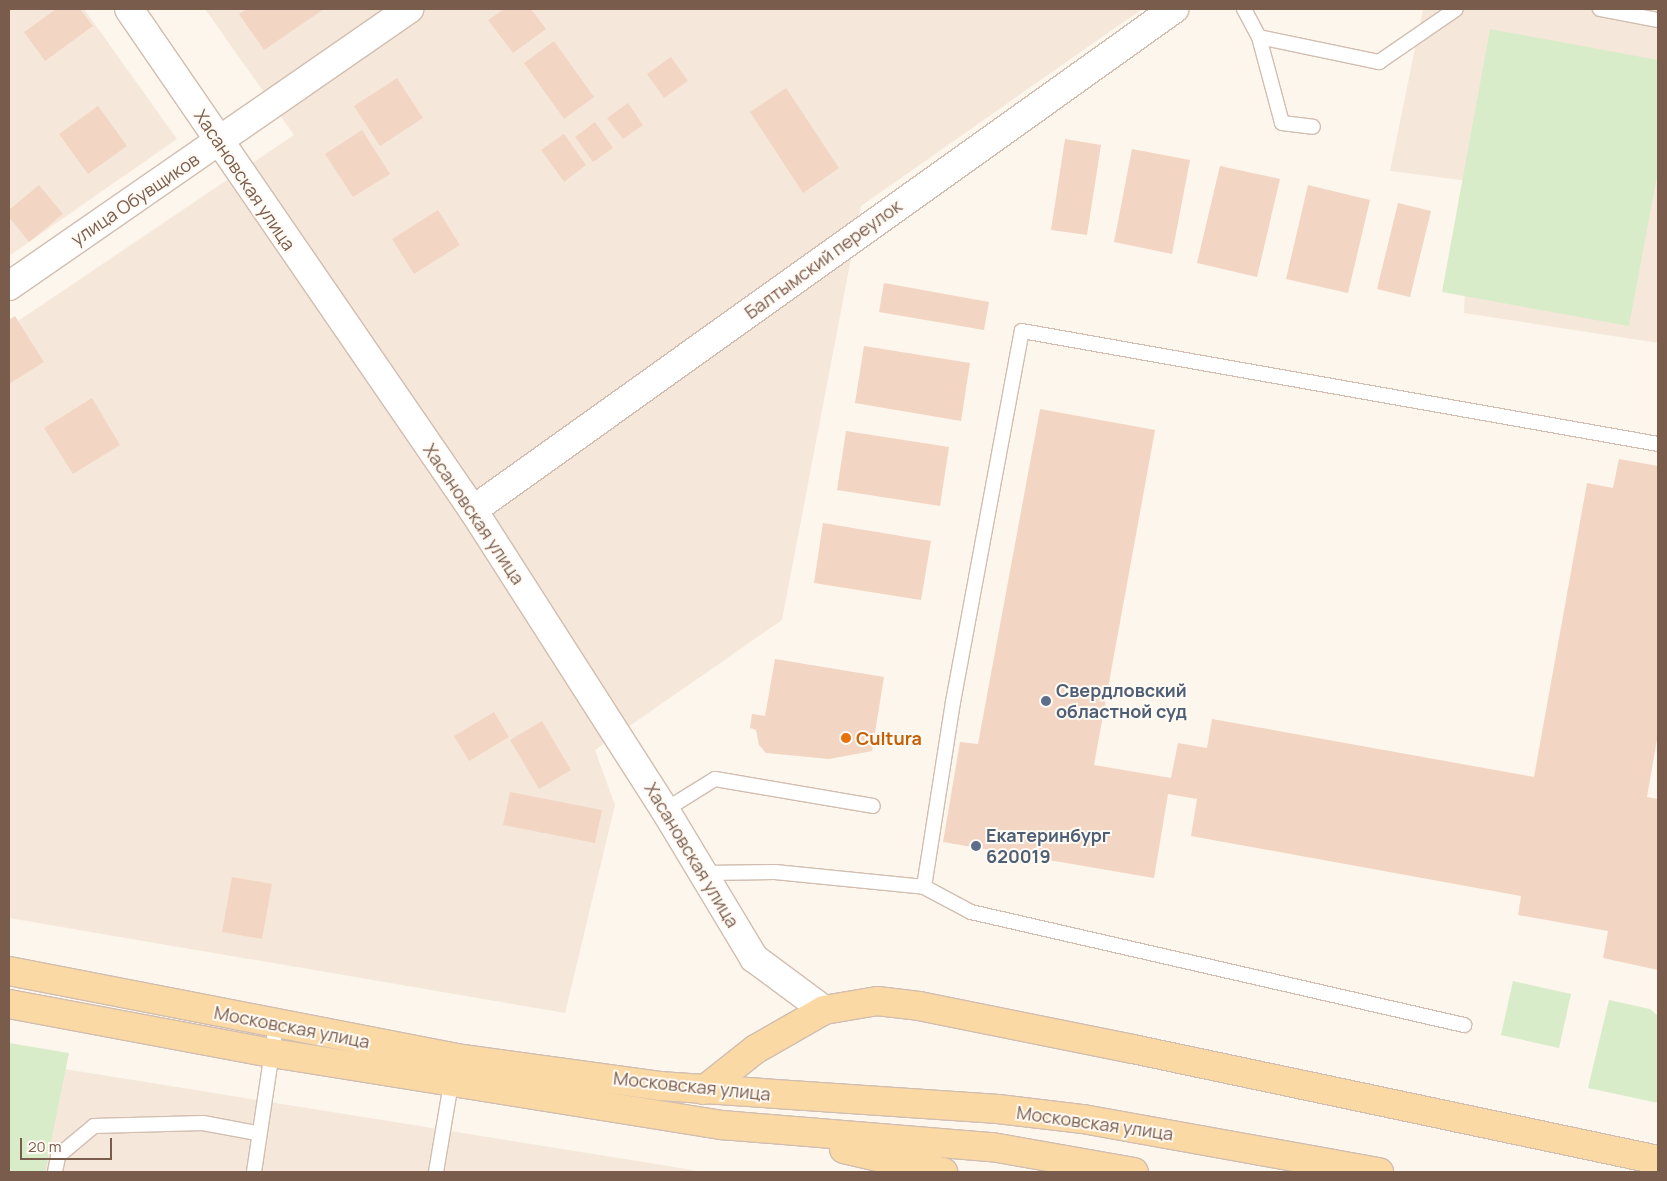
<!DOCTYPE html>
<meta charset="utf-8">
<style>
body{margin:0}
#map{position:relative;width:1667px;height:1181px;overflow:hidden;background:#fdf6ec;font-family:Manrope,sans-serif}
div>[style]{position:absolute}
.residential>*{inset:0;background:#f5e8da}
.green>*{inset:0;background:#d8ecc9}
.building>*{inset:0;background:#f3d5c3}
.roads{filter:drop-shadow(1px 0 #d1beb0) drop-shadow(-1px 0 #d1beb0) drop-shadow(0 1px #d1beb0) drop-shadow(0 -1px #d1beb0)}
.lane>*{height:14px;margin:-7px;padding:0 7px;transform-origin:7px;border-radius:7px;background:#fff}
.street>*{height:28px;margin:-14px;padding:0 14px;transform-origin:14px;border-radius:14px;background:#fff}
.primary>*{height:28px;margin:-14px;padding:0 14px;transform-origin:14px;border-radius:14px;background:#fbd9a5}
.dots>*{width:14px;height:14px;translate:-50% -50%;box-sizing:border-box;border:2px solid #fffaf3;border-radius:50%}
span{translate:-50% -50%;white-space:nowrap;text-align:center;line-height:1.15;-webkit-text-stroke:4px #fffaf3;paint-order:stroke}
.street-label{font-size:18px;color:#7a5c4d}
.service-label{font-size:18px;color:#4e5e75;font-weight:700}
.left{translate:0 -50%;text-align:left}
.food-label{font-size:18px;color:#c56008;font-weight:700}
.frame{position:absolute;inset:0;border:10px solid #7a5c4d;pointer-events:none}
.scale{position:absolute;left:20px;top:1138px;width:92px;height:22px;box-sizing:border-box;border:2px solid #7a5c4d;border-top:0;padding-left:6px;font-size:15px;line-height:18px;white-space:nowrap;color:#7a5c4d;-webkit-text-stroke:4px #fffaf3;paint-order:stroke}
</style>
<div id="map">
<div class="residential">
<i style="clip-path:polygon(9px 9px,84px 9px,177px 139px,9px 256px)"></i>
<i style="clip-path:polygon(205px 9px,1142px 9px,861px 206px,782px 620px,595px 750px,615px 805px,565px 1013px,9px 918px,9px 327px,294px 135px)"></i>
<i style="clip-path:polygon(1423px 9px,1658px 9px,1658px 343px,1464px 313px,1469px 181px,1390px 171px)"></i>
<i style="clip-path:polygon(9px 1060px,705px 1172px,9px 1172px)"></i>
</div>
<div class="green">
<i style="clip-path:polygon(1490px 29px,1658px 60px,1658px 171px,1629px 326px,1442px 292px)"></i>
<i style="clip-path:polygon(1513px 981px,1571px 994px,1559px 1048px,1501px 1035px)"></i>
<i style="clip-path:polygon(1609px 1000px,1650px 1009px,1658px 1016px,1658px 1103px,1588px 1088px)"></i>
<i style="clip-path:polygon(9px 1043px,69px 1053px,45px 1172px,9px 1172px)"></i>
</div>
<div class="building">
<i style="clip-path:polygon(56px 9px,80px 9px,93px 26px,45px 61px,24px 32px)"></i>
<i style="clip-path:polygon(247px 9px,324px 9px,264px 50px,239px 14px)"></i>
<i style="clip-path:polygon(504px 9px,531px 9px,546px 29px,513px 53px,488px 20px)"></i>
<i style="clip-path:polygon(554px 41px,594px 97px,564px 119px,524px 63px)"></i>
<i style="clip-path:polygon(671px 57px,688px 81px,664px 98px,647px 74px)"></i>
<i style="clip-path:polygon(397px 78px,423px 118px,380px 146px,354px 106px)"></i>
<i style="clip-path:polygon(786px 88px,839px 168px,803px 193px,750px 112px)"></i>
<i style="clip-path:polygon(628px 103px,643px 125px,623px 139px,607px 118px)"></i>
<i style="clip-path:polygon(98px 106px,127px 146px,88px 174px,59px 134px)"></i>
<i style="clip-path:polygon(595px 122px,613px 148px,593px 162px,575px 137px)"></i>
<i style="clip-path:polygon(362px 130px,390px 174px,353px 197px,325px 154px)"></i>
<i style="clip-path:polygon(564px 134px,586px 165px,564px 182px,541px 150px)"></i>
<i style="clip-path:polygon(1065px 139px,1101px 145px,1087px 235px,1051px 230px)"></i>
<i style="clip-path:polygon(1132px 149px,1190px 160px,1172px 254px,1114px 242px)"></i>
<i style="clip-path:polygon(1220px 166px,1280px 179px,1257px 277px,1197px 263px)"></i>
<i style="clip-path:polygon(39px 185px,63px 214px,29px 242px,9px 217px,9px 210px)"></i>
<i style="clip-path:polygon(1308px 185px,1370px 200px,1348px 293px,1286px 279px)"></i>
<i style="clip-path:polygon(1398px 203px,1431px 211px,1410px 297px,1377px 289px)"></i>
<i style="clip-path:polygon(438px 210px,460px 245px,414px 274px,392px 239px)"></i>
<i style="clip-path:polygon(884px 283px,989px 302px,984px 330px,879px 312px)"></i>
<i style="clip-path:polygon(15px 316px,44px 362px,9px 384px,9px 320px)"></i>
<i style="clip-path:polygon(864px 346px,970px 363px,961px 421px,855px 403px)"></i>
<i style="clip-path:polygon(92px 398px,120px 445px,73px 474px,44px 428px)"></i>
<i style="clip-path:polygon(1040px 409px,1155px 430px,1094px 765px,1171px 778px,1178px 743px,1207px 748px,1212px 719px,1534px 777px,1587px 483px,1613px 488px,1619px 459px,1658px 466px,1658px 734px,1647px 797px,1658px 799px,1658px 970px,1603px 958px,1608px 931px,1518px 915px,1521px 896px,1191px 836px,1197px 799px,1168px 794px,1154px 878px,943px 842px,960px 742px,978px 744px)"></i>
<i style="clip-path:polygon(846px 431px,949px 447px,940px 506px,837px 490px)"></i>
<i style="clip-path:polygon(823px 523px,931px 541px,921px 600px,814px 583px)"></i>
<i style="clip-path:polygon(775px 659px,884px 677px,872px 751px,829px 759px,766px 753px,759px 745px,756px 730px,750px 728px,752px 714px,765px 716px)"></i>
<i style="clip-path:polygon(494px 712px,509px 737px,469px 761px,454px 736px)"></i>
<i style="clip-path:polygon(542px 721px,571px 770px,539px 789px,510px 740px)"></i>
<i style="clip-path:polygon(510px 792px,602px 810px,595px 843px,503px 825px)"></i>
<i style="clip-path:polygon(232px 877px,272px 884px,262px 939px,222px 932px)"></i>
</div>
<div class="roads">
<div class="lane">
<i style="left:1244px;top:9px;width:32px;rotate:62deg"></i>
<i style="left:1259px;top:37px;width:123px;rotate:11.8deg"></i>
<i style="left:1379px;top:62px;width:93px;rotate:-34.5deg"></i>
<i style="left:1600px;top:9px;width:59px;rotate:10.7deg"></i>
<i style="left:1259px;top:37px;width:89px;rotate:75deg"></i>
<i style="left:1282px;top:123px;width:31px;rotate:7deg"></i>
<i style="left:665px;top:810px;width:59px;rotate:-31.8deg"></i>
<i style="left:715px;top:779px;width:160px;rotate:9.7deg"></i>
<i style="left:705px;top:873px;width:70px;rotate:-0.8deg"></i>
<i style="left:775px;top:872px;width:150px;rotate:5.7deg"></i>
<i style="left:924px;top:887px;width:53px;rotate:28deg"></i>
<i style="left:971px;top:912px;width:506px;rotate:12.91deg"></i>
<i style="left:924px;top:887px;width:187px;rotate:-81.1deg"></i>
<i style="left:953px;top:702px;width:377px;rotate:-79.5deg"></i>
<i style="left:1022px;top:331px;width:646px;rotate:10.07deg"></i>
<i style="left:55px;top:1172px;width:16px;rotate:-79deg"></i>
<i style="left:58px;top:1156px;width:47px;rotate:-39.8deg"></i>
<i style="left:94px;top:1126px;width:109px;rotate:-1.6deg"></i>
<i style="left:203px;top:1123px;width:55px;rotate:10.5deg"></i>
<i style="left:254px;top:1172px;width:150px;rotate:-81.5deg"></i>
<i style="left:436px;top:1172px;width:90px;rotate:-80.4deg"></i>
</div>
<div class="street">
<i style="left:129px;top:9px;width:608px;rotate:55.53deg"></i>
<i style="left:473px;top:510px;width:356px;rotate:57.4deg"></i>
<i style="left:665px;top:810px;width:173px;rotate:59deg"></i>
<i style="left:754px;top:958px;width:87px;rotate:36.6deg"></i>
<i style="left:9px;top:286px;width:487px;rotate:-34.7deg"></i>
<i style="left:473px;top:510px;width:862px;rotate:-35.55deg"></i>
</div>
<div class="primary">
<i style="left:9px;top:971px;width:455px;rotate:11deg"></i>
<i style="left:456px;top:1058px;width:206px;rotate:7.8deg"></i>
<i style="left:660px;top:1086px;width:339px;rotate:3.9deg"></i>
<i style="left:998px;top:1109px;width:86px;rotate:6.7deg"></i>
<i style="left:1083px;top:1119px;width:301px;rotate:10.2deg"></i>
<i style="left:9px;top:1004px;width:268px;rotate:10.6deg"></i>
<i style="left:272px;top:1053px;width:456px;rotate:9.1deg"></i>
<i style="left:722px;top:1125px;width:271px;rotate:4.7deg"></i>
<i style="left:992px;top:1147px;width:144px;rotate:10deg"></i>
<i style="left:704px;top:1090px;width:66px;rotate:-38.3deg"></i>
<i style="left:756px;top:1049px;width:78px;rotate:-29.8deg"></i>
<i style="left:824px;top:1010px;width:54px;rotate:-9.6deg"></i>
<i style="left:877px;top:1001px;width:42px;rotate:6.8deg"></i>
<i style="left:919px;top:1006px;width:218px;rotate:11.4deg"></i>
<i style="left:1133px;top:1049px;width:537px;rotate:11.94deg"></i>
<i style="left:844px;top:1149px;width:102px;rotate:13.1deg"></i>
</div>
</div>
<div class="dots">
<i style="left:1046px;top:701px;background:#5c6f8a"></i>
<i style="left:846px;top:738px;background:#e8710a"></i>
<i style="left:976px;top:846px;background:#5c6f8a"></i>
</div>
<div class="street-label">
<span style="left:245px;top:180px;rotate:56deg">Хасановская улица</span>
<span style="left:135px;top:199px;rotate:-34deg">улица Обувщиков</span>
<span style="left:823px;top:259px;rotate:-36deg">Балтымский переулок</span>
<span style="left:474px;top:514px;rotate:56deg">Хасановская улица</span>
<span style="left:692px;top:855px;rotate:59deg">Хасановская улица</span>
<span style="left:292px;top:1027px;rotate:11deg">Московская улица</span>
<span style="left:692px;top:1086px;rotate:6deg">Московская улица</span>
<span style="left:1095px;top:1123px;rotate:8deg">Московская улица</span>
</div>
<div class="service-label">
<span class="left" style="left:1056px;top:701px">Свердловский<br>областной суд</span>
<span class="left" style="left:986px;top:846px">Екатеринбург<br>620019</span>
</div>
<div class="food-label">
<span class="left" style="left:856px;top:738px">Cultura</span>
</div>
<div class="frame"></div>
<div class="scale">20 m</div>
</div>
